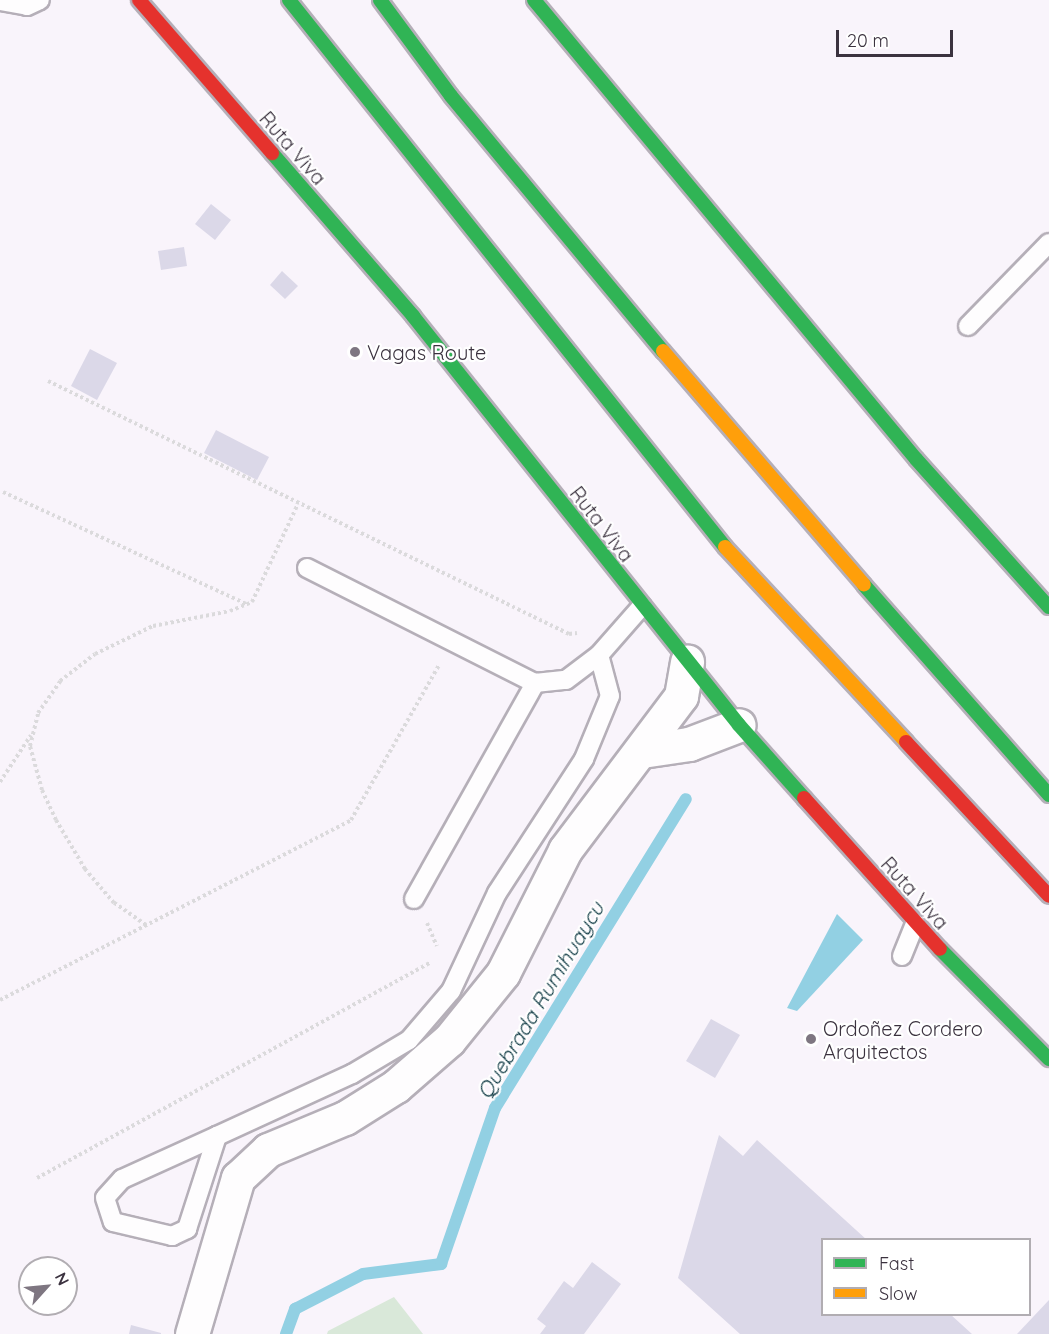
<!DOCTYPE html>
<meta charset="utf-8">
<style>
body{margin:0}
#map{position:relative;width:1049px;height:1334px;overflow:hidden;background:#f9f4fb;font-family:Quicksand,sans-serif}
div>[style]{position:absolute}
.green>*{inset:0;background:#d9e8d9}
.water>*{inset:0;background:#92d0e3}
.stream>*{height:12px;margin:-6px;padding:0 6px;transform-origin:6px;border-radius:6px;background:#92d0e3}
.building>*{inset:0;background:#dbd8e8}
.path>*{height:4px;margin-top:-2px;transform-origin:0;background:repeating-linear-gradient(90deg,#dbdadc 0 3px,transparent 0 6px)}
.roads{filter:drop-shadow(2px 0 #b5afb8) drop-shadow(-2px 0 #b5afb8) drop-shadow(0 2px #b5afb8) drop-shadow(0 -2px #b5afb8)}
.lane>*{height:18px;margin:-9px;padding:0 9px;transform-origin:9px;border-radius:9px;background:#fefdfe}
.street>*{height:33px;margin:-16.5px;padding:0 16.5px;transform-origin:16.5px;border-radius:16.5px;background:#fefdfe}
.fast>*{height:14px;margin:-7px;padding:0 7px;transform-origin:7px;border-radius:7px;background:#30b455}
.slow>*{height:14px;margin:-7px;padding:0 7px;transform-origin:7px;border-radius:7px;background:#ff9f0a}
.jam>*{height:14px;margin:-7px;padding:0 7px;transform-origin:7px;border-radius:7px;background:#e5322d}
.dots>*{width:16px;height:16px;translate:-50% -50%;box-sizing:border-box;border:3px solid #fff;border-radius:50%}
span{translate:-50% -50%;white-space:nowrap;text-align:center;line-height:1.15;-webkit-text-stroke:4.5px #fff;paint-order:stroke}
.street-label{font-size:20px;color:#3b323f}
.poi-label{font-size:20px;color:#3b323f}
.left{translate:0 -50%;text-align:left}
.water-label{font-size:21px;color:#0f3a44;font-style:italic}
.legend{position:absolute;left:821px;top:1238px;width:210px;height:78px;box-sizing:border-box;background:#fff;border:2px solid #b1adb2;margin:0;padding:8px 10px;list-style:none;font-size:18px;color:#3b323f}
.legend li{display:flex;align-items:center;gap:12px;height:30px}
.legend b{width:30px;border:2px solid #b1adb2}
.north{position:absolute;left:18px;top:1256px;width:60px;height:60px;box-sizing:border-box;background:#fff;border:2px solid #b1adb2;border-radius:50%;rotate:63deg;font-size:16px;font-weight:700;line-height:24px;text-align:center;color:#3b323f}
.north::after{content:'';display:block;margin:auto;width:21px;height:27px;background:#7e7681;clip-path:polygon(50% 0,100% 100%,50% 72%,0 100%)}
.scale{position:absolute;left:836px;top:30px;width:117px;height:27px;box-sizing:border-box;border:3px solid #3b323f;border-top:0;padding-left:8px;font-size:18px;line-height:21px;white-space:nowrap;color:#3b323f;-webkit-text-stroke:4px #fff;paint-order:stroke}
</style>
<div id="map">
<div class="green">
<i style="clip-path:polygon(394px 1297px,423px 1334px,327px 1334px,328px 1331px)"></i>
</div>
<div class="water">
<i style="clip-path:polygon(837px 914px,863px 940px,797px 1011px,787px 1008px)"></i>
</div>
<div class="stream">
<i style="left:286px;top:1334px;width:27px;rotate:-70deg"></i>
<i style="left:295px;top:1309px;width:76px;rotate:-27.2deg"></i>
<i style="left:363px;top:1274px;width:79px;rotate:-7.3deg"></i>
<i style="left:441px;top:1264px;width:165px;rotate:-70.9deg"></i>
<i style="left:495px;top:1108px;width:363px;rotate:-58.3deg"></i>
</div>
<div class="building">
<i style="clip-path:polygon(211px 204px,231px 220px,215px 240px,195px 224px)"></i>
<i style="clip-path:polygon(184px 247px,187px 266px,161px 270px,158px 251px)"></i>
<i style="clip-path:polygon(282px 271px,298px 286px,285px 299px,270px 285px)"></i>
<i style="clip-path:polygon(90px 349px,117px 363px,97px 400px,71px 386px)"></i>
<i style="clip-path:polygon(216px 430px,269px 457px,257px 480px,204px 453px)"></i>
<i style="clip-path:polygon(711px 1019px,740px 1035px,715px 1078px,686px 1061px)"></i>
<i style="clip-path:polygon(719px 1135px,743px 1156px,757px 1140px,867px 1240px,822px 1240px,822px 1314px,950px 1314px,972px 1334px,740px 1334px,678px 1278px)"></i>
<i style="clip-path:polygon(592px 1262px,621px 1284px,584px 1334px,540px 1334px,546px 1326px,537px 1319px,564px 1281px,573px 1288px)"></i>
<i style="clip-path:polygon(1049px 1300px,1049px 1334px,1017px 1334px)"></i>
<i style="clip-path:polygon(131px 1325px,161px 1333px,161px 1334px,129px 1334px)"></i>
</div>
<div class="path">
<i style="left:48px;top:381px;width:579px;rotate:25.9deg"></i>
<i style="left:569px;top:634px;width:8px;rotate:-7deg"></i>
<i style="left:3px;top:492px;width:268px;rotate:24.7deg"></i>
<i style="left:0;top:782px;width:56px;rotate:-56.6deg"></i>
<i style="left:427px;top:923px;width:25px;rotate:67deg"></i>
<i style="left:146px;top:925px;width:39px;rotate:-145deg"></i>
<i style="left:114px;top:903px;width:45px;rotate:-130.5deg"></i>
<i style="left:85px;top:869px;width:57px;rotate:-120.6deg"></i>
<i style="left:56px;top:820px;width:33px;rotate:-115deg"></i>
<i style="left:42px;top:790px;width:46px;rotate:-105.3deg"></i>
<i style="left:30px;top:746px;width:34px;rotate:-76deg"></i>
<i style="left:38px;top:713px;width:39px;rotate:-55deg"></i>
<i style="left:60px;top:681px;width:44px;rotate:-37.6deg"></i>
<i style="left:95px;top:654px;width:64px;rotate:-25.8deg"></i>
<i style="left:153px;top:626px;width:78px;rotate:-11deg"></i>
<i style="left:230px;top:611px;width:24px;rotate:-22deg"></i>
<i style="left:252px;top:602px;width:108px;rotate:-64.9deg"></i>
<i style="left:0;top:1000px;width:394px;rotate:-27.1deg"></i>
<i style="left:351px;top:820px;width:178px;rotate:-60.4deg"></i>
<i style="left:37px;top:1178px;width:448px;rotate:-28.7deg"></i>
</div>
<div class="roads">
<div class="lane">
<i style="left:0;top:1px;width:27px;rotate:10deg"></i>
<i style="left:27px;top:6px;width:14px;rotate:-25deg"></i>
<i style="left:968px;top:326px;width:116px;rotate:-45.7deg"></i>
<i style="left:307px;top:568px;width:255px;rotate:26.8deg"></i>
<i style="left:535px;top:683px;width:31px;rotate:-6deg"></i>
<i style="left:566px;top:680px;width:41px;rotate:-37.1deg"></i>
<i style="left:599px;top:655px;width:65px;rotate:-48.7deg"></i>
<i style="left:414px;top:899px;width:248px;rotate:-60.7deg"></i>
<i style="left:902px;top:956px;width:35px;rotate:-68deg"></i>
<i style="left:217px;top:1136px;width:104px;rotate:155.6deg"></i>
<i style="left:122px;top:1179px;width:25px;rotate:132deg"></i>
<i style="left:105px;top:1198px;width:25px;rotate:72deg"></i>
<i style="left:113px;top:1222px;width:61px;rotate:13.3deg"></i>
<i style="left:172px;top:1236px;width:17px;rotate:-25deg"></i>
<i style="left:187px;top:1229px;width:98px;rotate:-72.1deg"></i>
<i style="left:217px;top:1136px;width:149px;rotate:-24.7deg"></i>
<i style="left:352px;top:1074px;width:66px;rotate:-30.8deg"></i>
<i style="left:409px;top:1040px;width:65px;rotate:-49.4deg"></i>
<i style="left:451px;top:991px;width:108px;rotate:-64.9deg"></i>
<i style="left:497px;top:893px;width:160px;rotate:-57deg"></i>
<i style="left:584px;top:759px;width:68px;rotate:-67.6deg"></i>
<i style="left:610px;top:696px;width:42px;rotate:-105deg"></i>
</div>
<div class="street">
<i style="left:642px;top:751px;width:48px;rotate:-8.5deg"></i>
<i style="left:689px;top:744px;width:53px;rotate:-20.8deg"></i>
<i style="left:192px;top:1334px;width:163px;rotate:-73.6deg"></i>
<i style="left:238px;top:1178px;width:41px;rotate:-43deg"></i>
<i style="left:268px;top:1150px;width:83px;rotate:-22.6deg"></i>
<i style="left:345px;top:1118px;width:60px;rotate:-32.1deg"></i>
<i style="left:396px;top:1086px;width:70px;rotate:-41deg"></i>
<i style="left:449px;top:1040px;width:86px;rotate:-51.1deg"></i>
<i style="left:503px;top:973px;width:138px;rotate:-63.2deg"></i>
<i style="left:565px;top:850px;width:193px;rotate:-53deg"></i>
<i style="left:681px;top:696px;width:35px;rotate:-80deg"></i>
</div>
<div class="fast">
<i style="left:289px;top:0;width:700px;rotate:51.44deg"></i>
<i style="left:380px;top:0;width:119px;rotate:53.5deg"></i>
<i style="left:451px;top:96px;width:332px;rotate:50.3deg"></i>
<i style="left:534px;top:0;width:597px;rotate:50.23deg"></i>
<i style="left:916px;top:459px;width:199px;rotate:48.1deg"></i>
<i style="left:272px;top:153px;width:216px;rotate:49.1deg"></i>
<i style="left:413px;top:316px;width:523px;rotate:51.44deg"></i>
<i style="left:739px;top:725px;width:98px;rotate:48.3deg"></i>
<i style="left:864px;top:585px;width:280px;rotate:48.6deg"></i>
<i style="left:940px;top:949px;width:155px;rotate:45.3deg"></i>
</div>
<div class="slow">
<i style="left:663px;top:351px;width:308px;rotate:49.3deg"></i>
<i style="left:725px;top:547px;width:266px;rotate:47.1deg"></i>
</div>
<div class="jam">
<i style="left:139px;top:0;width:203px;rotate:49deg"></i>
<i style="left:906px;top:742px;width:210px;rotate:47.1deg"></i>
<i style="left:804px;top:798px;width:203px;rotate:48deg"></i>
</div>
</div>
<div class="dots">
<i style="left:355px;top:352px;background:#7e7681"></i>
<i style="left:811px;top:1039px;background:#7e7681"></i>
</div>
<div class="street-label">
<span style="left:293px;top:148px;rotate:49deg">Ruta Viva</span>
<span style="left:602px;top:524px;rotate:52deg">Ruta Viva</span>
<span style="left:915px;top:893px;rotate:48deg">Ruta Viva</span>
</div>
<div class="poi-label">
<span class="left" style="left:367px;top:352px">Vagas Route</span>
<span class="left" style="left:823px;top:1040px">Ordoñez Cordero<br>Arquitectos</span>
</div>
<div class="water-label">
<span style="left:540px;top:1000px;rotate:-59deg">Quebrada Rumihuaycu</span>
</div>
<ul class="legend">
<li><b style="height:8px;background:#30b455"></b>Fast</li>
<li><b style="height:8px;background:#ff9f0a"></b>Slow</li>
</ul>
<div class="north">N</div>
<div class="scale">20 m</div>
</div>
